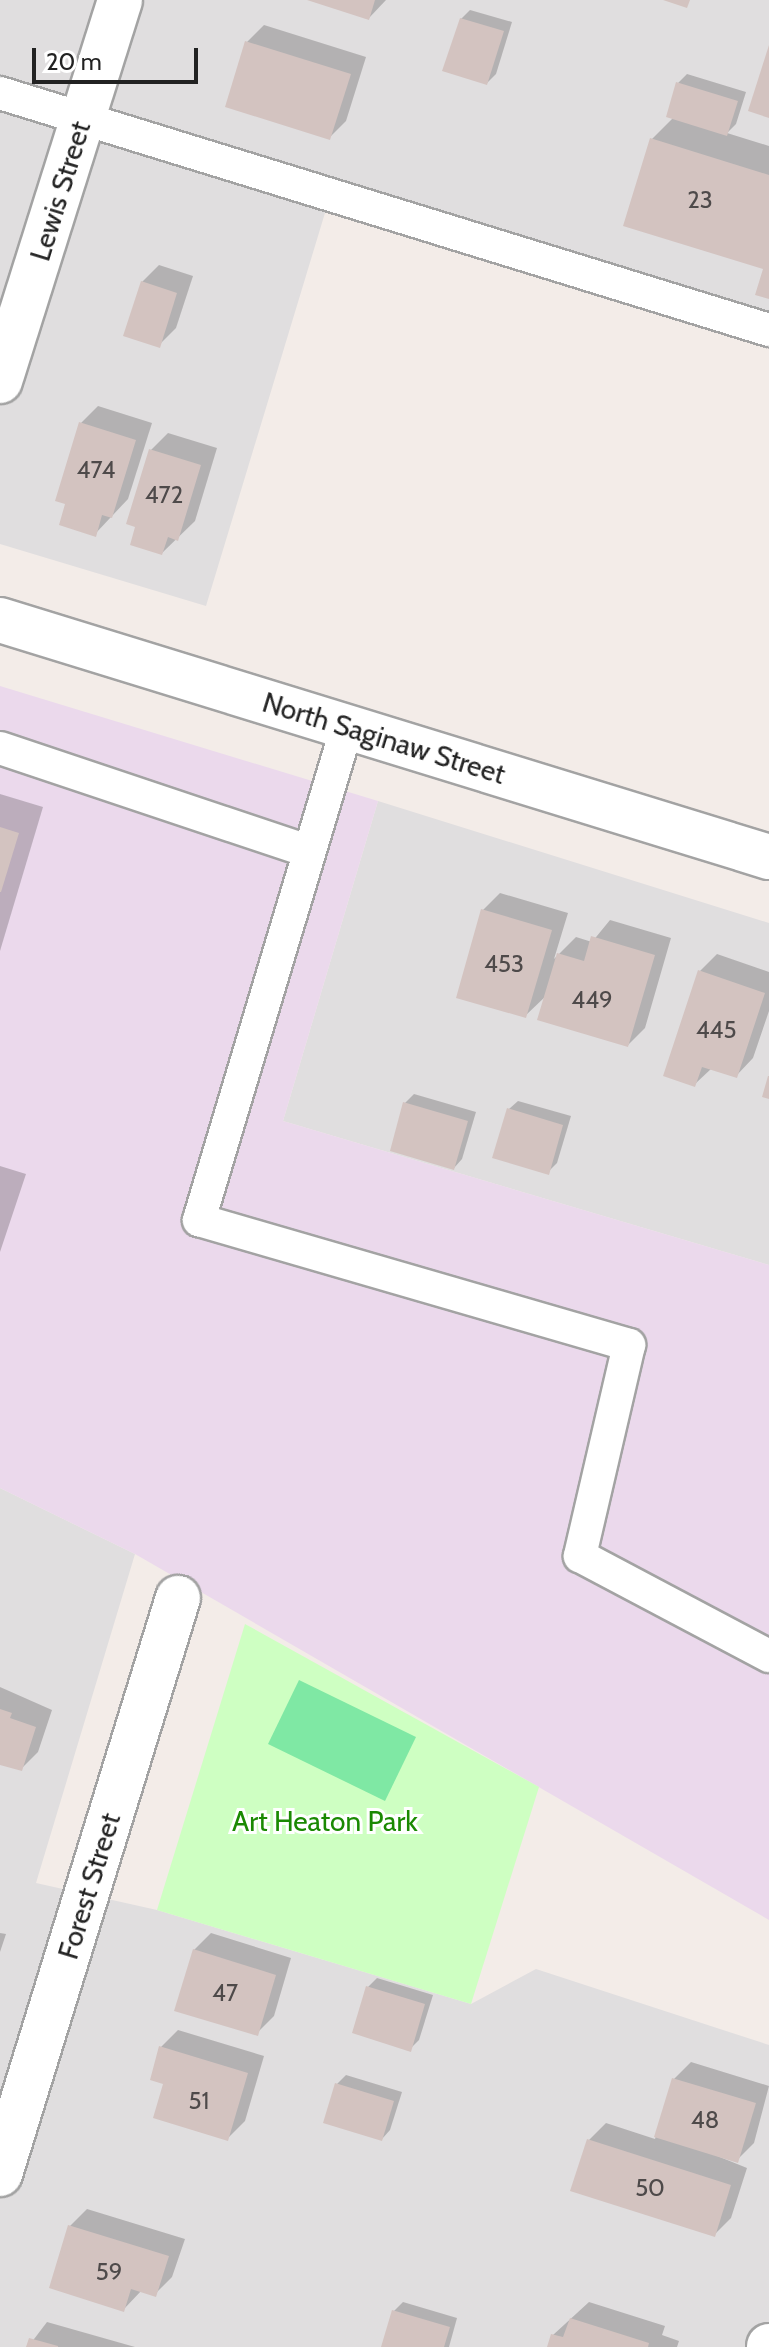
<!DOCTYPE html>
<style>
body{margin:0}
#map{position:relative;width:769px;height:2347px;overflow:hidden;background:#f3ece8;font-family:Cabin,sans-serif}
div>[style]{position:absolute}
.residential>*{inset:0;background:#e0dedf}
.industrial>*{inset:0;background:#ebd9ec}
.park>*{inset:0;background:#ceffc2}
.pitch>*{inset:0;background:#7fe8a4}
.shadow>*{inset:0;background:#0003}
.building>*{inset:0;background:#d3c3c0}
.roads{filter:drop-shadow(2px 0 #a3a3a3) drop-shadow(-2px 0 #a3a3a3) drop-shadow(0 2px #a3a3a3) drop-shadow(0 -2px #a3a3a3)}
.service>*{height:32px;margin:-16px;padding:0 16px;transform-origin:16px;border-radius:16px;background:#fff}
.minor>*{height:44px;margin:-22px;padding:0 22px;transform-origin:22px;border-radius:22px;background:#fff}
.tertiary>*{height:44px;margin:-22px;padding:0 22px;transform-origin:22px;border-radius:22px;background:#fff}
span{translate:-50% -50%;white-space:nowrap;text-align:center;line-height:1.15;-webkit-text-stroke:6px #fff;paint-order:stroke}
.number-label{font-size:24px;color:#4e4a4a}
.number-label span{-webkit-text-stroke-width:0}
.street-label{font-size:28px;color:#222}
.park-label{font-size:28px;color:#1a8902}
.scale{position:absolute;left:32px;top:48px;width:166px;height:36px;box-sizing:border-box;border:4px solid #222;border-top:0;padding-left:10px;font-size:24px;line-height:28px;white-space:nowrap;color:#222;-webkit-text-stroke:6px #fff;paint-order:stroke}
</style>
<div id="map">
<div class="residential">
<i style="clip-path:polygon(0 0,769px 0,769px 346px,328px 203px,206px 606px,0 544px)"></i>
<i style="clip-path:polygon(378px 801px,769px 923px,769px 1265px,283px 1121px)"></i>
<i style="clip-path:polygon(0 1488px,135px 1554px,36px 1883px,157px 1910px,471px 2004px,536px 1969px,769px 2045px,769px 2347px,0 2347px)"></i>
</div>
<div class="industrial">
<i style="clip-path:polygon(0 686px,378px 801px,283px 1121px,769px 1265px,769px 1920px,135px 1554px,0 1488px)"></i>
</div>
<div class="park">
<i style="clip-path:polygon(245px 1624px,539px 1787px,471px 2004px,157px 1910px)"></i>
</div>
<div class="pitch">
<i style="clip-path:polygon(299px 1680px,416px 1737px,385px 1801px,268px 1744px)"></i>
</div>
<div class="shadow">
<i style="clip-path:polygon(311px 0,386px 0,369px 18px)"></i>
<i style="clip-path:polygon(470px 10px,512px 22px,496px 74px,487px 83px,461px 19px)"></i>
<i style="clip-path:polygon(264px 25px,366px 57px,346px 121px,329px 138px,247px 42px)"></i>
<i style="clip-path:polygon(687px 74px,746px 92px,736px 124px,727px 133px,769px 146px,769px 297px,766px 268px,652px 139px,674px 117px,678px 83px)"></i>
<i style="clip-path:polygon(159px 265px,193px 276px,176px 328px,159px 345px,142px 282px)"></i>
<i style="clip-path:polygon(98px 406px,152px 423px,128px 499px,95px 534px,81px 423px)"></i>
<i style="clip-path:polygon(168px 433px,217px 448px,195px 521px,162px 553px,151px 450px)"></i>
<i style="clip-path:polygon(0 794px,43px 807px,0 951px)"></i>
<i style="clip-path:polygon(500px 893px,568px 913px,554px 959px,576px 937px,592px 942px,610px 920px,671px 938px,645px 1028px,628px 1045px,547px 995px,525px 1016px,483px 910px)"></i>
<i style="clip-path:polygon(717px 954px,769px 972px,769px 1011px,753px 1058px,736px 1076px,712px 1068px,695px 1084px,700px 971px)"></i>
<i style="clip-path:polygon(414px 1094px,476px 1112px,462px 1159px,454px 1168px,405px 1103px)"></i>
<i style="clip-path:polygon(518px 1101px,571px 1116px,557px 1163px,548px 1172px,509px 1109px)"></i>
<i style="clip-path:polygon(0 1166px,26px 1174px,0 1252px)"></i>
<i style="clip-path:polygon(0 1687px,52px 1710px,38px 1752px,21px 1769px,0 1763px)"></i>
<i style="clip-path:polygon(0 1933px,6px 1934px,0 1952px)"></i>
<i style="clip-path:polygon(211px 1933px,291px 1958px,274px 2016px,257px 2033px,194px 1950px)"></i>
<i style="clip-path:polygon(377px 1978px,433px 1995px,419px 2040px,410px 2049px,368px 1987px)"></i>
<i style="clip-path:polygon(178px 2030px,264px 2056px,245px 2121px,228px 2138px,165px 2083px,161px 2047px)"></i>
<i style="clip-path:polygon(691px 2062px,769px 2086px,754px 2143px,737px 2160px,705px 2151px,747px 2168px,731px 2218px,714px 2235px,589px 2140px,606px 2123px,655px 2139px,674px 2079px)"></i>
<i style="clip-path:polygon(346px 2075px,402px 2092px,390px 2130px,382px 2139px,337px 2084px)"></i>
<i style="clip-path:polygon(87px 2209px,185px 2239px,172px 2277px,155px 2294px,142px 2290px,124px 2309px,70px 2226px)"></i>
<i style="clip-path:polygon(403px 2302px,457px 2318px,449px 2347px,383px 2347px,394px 2311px)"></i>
<i style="clip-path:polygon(589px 2302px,665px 2326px,662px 2335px,679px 2341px,677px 2347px,549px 2347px,553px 2335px)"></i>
<i style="clip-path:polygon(47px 2322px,135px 2347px,28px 2347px)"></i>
</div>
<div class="building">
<i style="clip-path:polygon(307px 0,375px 0,369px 20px)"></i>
<i style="clip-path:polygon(663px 0,690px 0,687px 8px)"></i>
<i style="clip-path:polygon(460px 18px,504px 31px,487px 85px,442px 71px)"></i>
<i style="clip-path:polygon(245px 41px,351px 74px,330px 140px,225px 107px)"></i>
<i style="clip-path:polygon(769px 45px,769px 118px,748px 111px)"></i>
<i style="clip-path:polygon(676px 82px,738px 101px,727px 136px,666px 117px)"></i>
<i style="clip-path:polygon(650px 138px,769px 175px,769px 299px,755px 295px,763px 269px,623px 226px)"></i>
<i style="clip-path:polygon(141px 281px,177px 293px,160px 348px,123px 336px)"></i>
<i style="clip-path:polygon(79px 422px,136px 440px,112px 518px,102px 515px,96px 537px,59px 525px,65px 504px,55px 501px)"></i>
<i style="clip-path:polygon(149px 449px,201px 465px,178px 541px,168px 537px,162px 555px,130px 545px,135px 527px,126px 524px)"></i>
<i style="clip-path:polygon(0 827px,19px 833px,1px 892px,0 892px)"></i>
<i style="clip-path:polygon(481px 909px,552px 930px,526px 1018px,456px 998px)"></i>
<i style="clip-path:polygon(591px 936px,655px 955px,628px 1047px,537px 1020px,557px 953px,584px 961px)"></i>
<i style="clip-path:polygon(698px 970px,765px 993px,737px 1078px,702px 1067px,695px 1087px,663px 1076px)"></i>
<i style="clip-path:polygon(768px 1076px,769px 1076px,769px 1099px,762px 1097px)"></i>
<i style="clip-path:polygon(403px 1102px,468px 1121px,454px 1170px,390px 1151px)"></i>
<i style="clip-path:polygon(507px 1108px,563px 1125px,549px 1175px,492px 1158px)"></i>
<i style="clip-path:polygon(0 1709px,12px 1713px,10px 1718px,36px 1727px,22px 1771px,0 1765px)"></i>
<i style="clip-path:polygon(193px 1949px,276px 1975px,258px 2036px,174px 2011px)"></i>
<i style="clip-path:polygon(366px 1986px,425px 2004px,411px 2052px,352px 2033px)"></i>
<i style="clip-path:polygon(159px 2046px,248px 2073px,228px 2141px,153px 2118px,163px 2084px,150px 2080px)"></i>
<i style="clip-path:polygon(672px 2078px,756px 2103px,738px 2163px,654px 2137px)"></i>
<i style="clip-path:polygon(335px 2083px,394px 2101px,382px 2141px,323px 2123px)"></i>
<i style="clip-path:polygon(587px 2139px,731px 2185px,715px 2237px,570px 2191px)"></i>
<i style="clip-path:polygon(68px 2225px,169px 2256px,156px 2297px,131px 2289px,124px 2312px,49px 2288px)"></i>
<i style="clip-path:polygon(392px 2310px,450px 2327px,444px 2347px,381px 2347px)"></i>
<i style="clip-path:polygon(570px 2318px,649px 2343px,648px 2347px,547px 2347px,551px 2334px,563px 2337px)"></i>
<i style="clip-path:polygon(29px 2338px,58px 2346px,58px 2347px,26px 2347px)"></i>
</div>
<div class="roads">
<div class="service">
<i style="left:0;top:93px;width:805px;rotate:17.13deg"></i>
<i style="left:347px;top:727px;width:515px;rotate:106.71deg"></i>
<i style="left:199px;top:1220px;width:448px;rotate:16.2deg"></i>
<i style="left:629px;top:1345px;width:217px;rotate:103.1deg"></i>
<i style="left:580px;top:1556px;width:214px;rotate:27.9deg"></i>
<i style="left:0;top:748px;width:325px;rotate:18.5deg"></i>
</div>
<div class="minor">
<i style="left:0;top:381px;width:399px;rotate:-72.5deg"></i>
<i style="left:0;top:2174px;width:603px;rotate:-72.83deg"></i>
<i style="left:769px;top:2347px;width:1px;rotate:-90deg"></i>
</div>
<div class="tertiary">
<i style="left:0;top:620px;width:805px;rotate:17.13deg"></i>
</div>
</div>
<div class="number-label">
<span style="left:700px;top:200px">23</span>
<span style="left:96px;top:470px">474</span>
<span style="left:164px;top:495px">472</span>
<span style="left:504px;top:964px">453</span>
<span style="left:592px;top:1000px">449</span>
<span style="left:716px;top:1030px">445</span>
<span style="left:225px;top:1993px">47</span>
<span style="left:199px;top:2101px">51</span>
<span style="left:705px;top:2120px">48</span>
<span style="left:650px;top:2188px">50</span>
<span style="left:109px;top:2272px">59</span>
</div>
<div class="street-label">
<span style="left:60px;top:191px;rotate:-73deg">Lewis Street</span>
<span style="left:384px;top:738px;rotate:17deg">North Saginaw Street</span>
<span style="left:89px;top:1886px;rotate:-73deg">Forest Street</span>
</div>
<div class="park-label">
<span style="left:325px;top:1821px">Art Heaton Park</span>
</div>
<div class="scale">20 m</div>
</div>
